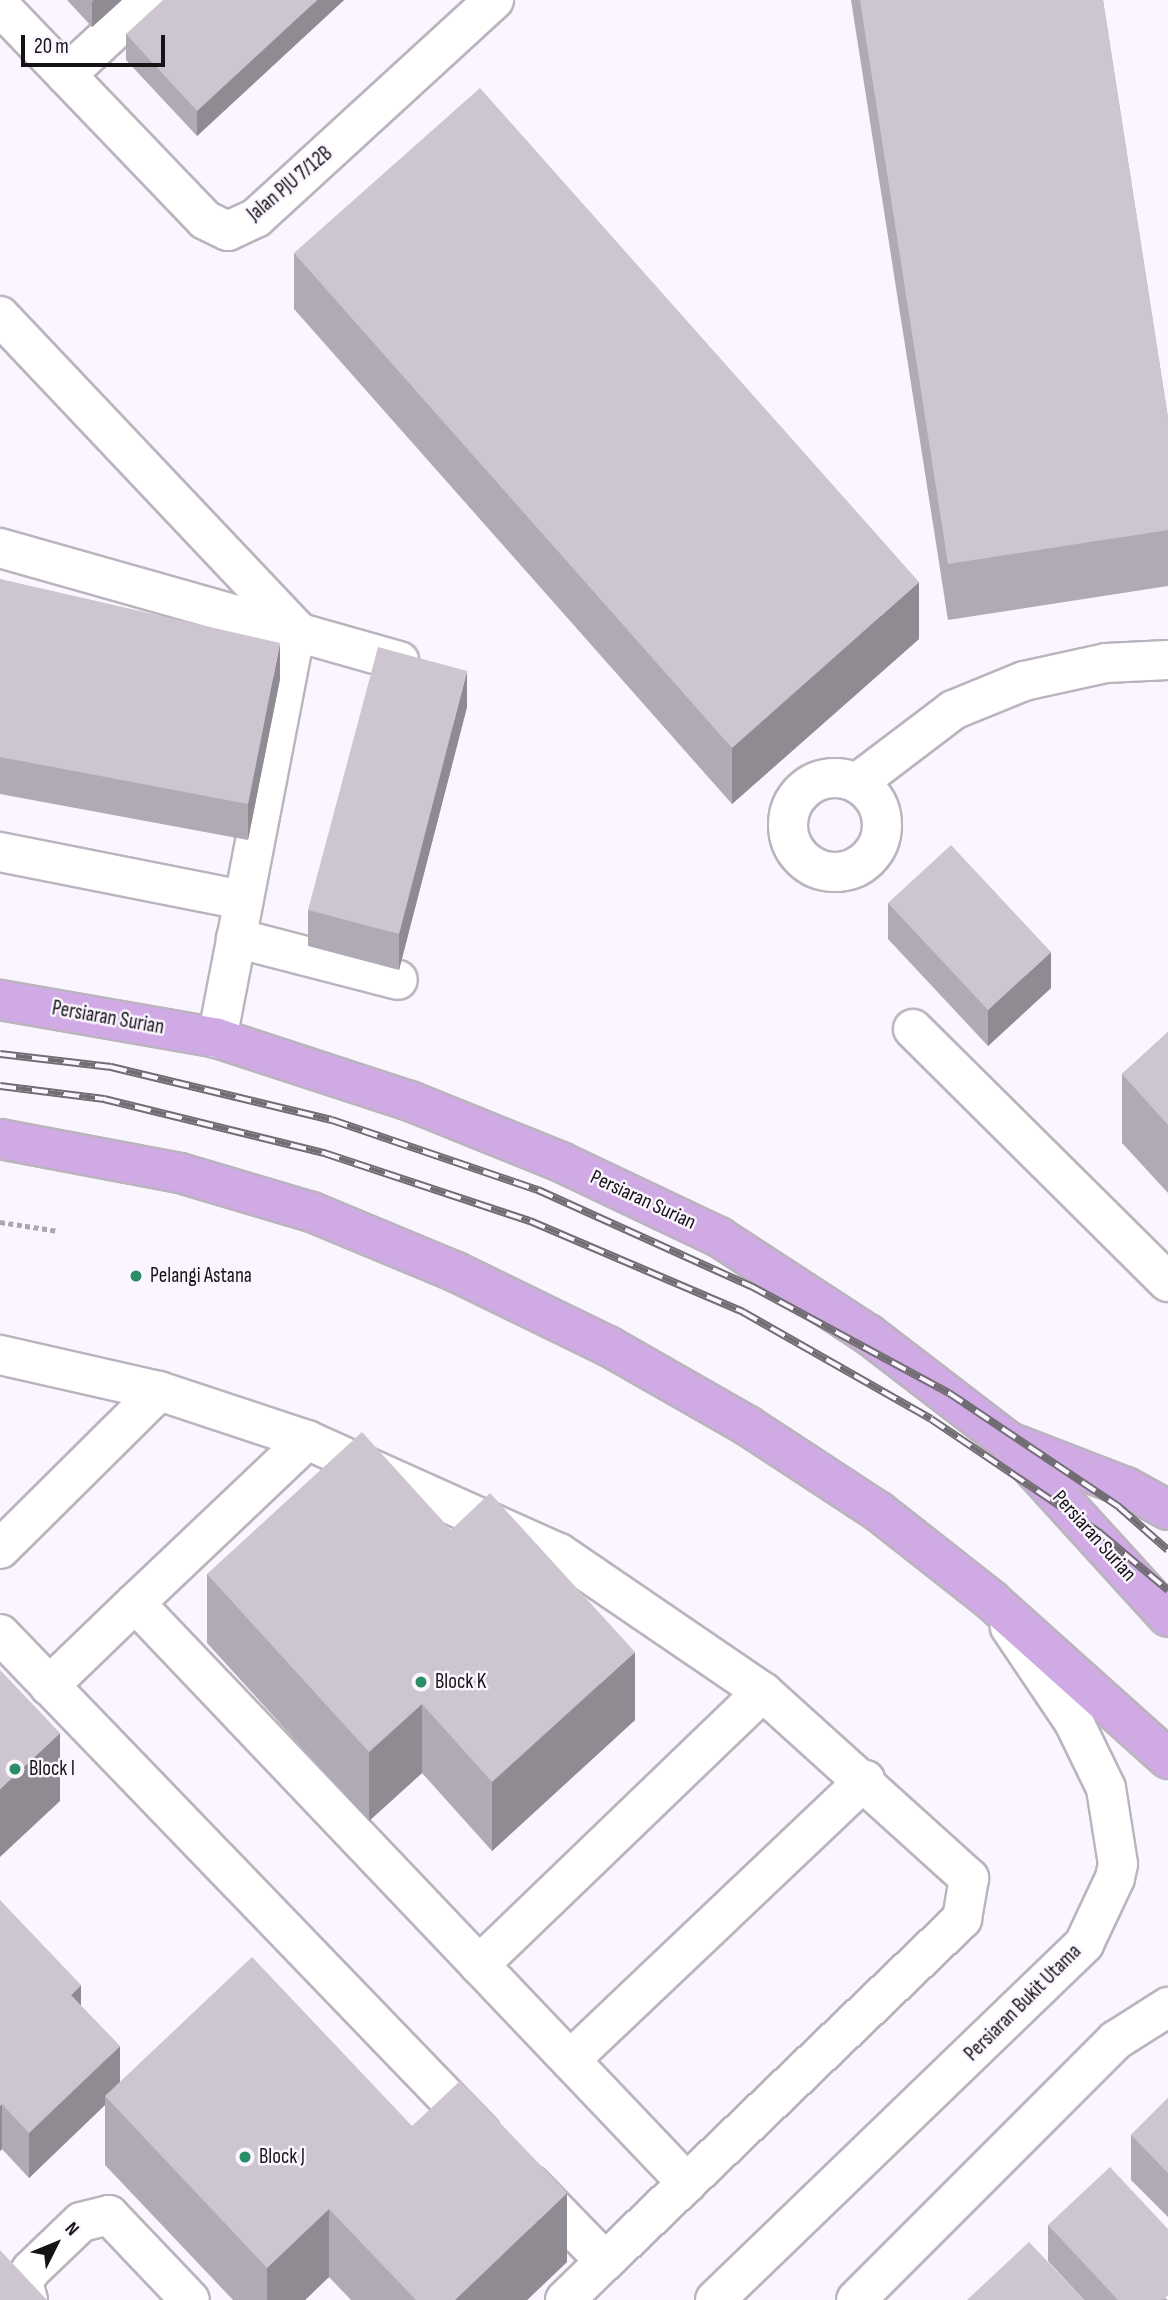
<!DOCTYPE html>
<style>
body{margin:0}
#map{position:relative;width:1168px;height:2300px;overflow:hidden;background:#fbf5ff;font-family:"Sofia Sans Condensed",sans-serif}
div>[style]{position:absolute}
.path>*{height:4.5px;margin-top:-2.25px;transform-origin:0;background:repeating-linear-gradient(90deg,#aca7af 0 5px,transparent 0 8.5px)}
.roads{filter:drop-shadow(2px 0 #bbb4bf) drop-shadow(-2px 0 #bbb4bf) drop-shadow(0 2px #bbb4bf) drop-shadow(0 -2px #bbb4bf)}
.minor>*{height:38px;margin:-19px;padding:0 19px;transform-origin:19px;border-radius:19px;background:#fff}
.minor>.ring{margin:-19px;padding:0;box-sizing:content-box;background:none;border:38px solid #fff;border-radius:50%}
.major>*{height:38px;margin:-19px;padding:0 19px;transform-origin:19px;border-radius:19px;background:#d0aae4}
.rail>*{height:8px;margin-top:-4px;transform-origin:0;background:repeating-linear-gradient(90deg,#fbf5ff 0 16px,#716d73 0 32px);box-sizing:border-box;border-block:2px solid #716d73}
.wall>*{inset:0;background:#b0aab4}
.shaded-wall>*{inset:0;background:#908b92}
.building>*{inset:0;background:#cdc6d1}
.dots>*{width:19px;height:19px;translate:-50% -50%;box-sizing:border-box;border:4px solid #fbf5ff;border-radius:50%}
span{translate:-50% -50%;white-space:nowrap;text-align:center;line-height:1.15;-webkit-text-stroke:5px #fbf5ff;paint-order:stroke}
.street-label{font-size:21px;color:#161317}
.poi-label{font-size:21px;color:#161317}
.left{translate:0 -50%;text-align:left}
.north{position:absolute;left:21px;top:2209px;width:70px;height:70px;-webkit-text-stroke:5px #fbf5ff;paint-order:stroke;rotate:47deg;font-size:19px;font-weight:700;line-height:28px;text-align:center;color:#161317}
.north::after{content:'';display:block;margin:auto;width:24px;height:32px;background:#161317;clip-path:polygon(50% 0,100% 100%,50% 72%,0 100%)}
.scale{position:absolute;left:21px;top:35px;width:144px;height:32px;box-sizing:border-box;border:4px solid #161317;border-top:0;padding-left:9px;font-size:21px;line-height:24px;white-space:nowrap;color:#161317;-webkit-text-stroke:5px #fbf5ff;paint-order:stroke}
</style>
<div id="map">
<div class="path">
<i style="left:0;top:1222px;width:59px;rotate:8.8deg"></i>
</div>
<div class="roads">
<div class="minor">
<i style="left:0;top:6px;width:296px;rotate:46.2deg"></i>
<i style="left:205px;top:220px;width:25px;rotate:26deg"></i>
<i style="left:228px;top:231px;width:31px;rotate:-25deg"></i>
<i style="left:256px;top:218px;width:323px;rotate:-42.5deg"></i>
<i style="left:66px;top:75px;width:110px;rotate:-42.8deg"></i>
<i style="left:0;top:316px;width:431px;rotate:46.6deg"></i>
<i style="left:296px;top:629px;width:417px;rotate:100.9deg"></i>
<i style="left:0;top:548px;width:415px;rotate:15.8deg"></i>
<i class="ring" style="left:788px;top:778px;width:56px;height:56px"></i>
<i style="left:857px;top:783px;width:121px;rotate:-37.2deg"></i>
<i style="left:953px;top:710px;width:77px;rotate:-22.2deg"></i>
<i style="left:1024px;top:681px;width:84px;rotate:-12.4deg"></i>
<i style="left:1106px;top:663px;width:62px;rotate:-2.8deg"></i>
<i style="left:0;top:852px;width:248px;rotate:11.2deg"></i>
<i style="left:236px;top:938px;width:167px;rotate:14.5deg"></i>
<i style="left:913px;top:1029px;width:359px;rotate:44.8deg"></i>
<i style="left:0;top:1355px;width:163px;rotate:12.8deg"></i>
<i style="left:159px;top:1391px;width:156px;rotate:18.3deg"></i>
<i style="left:307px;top:1440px;width:276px;rotate:24.2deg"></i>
<i style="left:559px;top:1553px;width:247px;rotate:34.3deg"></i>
<i style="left:763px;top:1692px;width:278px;rotate:42.1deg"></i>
<i style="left:969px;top:1878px;width:42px;rotate:99.7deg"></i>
<i style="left:962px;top:1919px;width:494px;rotate:136.2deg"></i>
<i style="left:307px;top:1440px;width:237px;rotate:136.5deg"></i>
<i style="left:135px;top:1603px;width:801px;rotate:46.42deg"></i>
<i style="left:0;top:1549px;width:224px;rotate:-44.8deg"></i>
<i style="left:0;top:1634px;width:694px;rotate:46.05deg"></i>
<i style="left:49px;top:1686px;width:120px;rotate:-44deg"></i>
<i style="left:479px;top:1965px;width:394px;rotate:-43.9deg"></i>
<i style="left:570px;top:2060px;width:407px;rotate:-43.5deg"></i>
<i style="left:531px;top:2185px;width:106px;rotate:45.8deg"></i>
<i style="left:605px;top:2261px;width:56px;rotate:135.7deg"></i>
<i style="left:28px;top:2300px;width:19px;rotate:-106deg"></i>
<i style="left:23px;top:2282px;width:14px;rotate:-56deg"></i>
<i style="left:31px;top:2270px;width:69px;rotate:-43.8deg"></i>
<i style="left:81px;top:2222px;width:29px;rotate:-14deg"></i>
<i style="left:109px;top:2215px;width:117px;rotate:46.4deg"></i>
<i style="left:715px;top:2300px;width:513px;rotate:-43.97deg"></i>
<i style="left:1084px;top:1944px;width:73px;rotate:-64.8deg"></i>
<i style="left:1115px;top:1878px;width:14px;rotate:-78deg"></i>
<i style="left:1118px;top:1864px;width:77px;rotate:-99deg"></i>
<i style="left:1106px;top:1788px;width:73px;rotate:-115.9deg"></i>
<i style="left:1074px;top:1722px;width:115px;rotate:-124deg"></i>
<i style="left:856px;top:2300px;width:368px;rotate:-45deg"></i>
<i style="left:1116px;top:2040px;width:62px;rotate:-32.4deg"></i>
</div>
<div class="major">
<i style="left:0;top:1000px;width:220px;rotate:9.9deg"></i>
<i style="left:217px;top:1038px;width:203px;rotate:18.1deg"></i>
<i style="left:410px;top:1101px;width:163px;rotate:22deg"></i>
<i style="left:561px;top:1162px;width:175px;rotate:25.4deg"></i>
<i style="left:719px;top:1237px;width:178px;rotate:33.1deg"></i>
<i style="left:868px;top:1334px;width:178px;rotate:37.5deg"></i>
<i style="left:1009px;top:1442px;width:236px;rotate:47.7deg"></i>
<i style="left:0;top:1139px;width:183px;rotate:10.7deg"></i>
<i style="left:180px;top:1173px;width:138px;rotate:16.5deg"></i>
<i style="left:312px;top:1212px;width:156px;rotate:22.6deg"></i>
<i style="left:456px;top:1272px;width:169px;rotate:26deg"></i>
<i style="left:608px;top:1346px;width:161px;rotate:29.7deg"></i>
<i style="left:748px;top:1426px;width:155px;rotate:33.2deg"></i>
<i style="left:878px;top:1511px;width:144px;rotate:38.2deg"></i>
<i style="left:991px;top:1600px;width:238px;rotate:41.9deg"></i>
<i style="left:1017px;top:1445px;width:117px;rotate:21.1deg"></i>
<i style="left:1126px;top:1487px;width:48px;rotate:28.7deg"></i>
</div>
</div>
<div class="rail">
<i style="left:0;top:1054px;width:112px;rotate:6.7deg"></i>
<i style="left:111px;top:1067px;width:227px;rotate:13.5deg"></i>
<i style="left:332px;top:1120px;width:218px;rotate:18.8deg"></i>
<i style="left:538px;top:1190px;width:234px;rotate:24.3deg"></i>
<i style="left:751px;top:1286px;width:225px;rotate:28.4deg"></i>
<i style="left:949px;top:1393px;width:205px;rotate:33.8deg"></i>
<i style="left:1119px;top:1507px;width:65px;rotate:41.3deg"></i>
<i style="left:0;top:1086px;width:105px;rotate:7.1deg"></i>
<i style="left:104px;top:1099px;width:227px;rotate:13.8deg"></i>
<i style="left:324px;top:1153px;width:217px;rotate:18.3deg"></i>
<i style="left:530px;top:1221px;width:232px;rotate:23.1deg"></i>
<i style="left:743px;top:1312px;width:216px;rotate:29.6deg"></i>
<i style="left:931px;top:1419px;width:204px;rotate:34deg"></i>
<i style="left:1100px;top:1533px;width:89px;rotate:40deg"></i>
</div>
<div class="wall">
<i style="clip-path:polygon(67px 0,122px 0,92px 27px)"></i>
<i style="clip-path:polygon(344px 0,197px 136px,126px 60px,126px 34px)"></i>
<i style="clip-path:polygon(851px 0,1103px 0,1168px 418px,1168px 586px,948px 620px)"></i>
<i style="clip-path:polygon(294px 253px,919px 639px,732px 804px,294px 309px)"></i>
<i style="clip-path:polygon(0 579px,280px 679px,248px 840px,0 794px)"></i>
<i style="clip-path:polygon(467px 707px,399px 970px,308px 946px,308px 910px)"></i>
<i style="clip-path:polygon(888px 903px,1051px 988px,988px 1046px,888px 939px)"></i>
<i style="clip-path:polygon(1168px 1032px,1168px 1193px,1122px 1143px,1122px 1074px)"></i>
<i style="clip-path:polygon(451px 1530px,635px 1720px,492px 1851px,422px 1773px,369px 1821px,207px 1643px,207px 1574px)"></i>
<i style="clip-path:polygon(0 1900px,81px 2006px,120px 2082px,412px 2126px,567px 2262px,527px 2300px,351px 2300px,329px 2277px,305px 2300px,233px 2300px,105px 2165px,105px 2105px,29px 2178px,2px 2149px,0 2151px)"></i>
<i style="clip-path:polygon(1168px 2098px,1168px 2217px,1131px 2180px,1131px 2135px)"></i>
<i style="clip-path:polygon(1048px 2225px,1168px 2300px,1084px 2300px,1048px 2261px)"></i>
</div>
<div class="shaded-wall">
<i style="clip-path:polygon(94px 0,122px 0,92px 27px,92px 2px)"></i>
<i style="clip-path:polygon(317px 0,344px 0,197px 136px,197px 111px)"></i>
<i style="clip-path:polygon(919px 582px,919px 639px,732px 804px,732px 748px)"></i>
<i style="clip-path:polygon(280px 643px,280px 679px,248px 840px,248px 804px)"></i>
<i style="clip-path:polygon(467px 671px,467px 707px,399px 970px,399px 934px)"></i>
<i style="clip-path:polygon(1051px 952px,1051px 988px,988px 1046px,988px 1010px)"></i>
<i style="clip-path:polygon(635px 1652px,635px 1720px,492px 1851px,492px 1782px)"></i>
<i style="clip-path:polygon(422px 1704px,422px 1773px,369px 1821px,369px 1752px)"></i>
<i style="clip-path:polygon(60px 1733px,60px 1801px,0 1857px,0 1789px)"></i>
<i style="clip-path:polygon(81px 1985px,81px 2030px,71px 1995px)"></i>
<i style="clip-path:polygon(120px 2046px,120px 2090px,105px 2096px,105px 2105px,29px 2178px,29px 2133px)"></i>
<i style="clip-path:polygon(2px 2104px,2px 2149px,0 2151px,0 2106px)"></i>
<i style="clip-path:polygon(567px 2193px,567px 2262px,527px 2300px,455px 2300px)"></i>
<i style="clip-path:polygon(329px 2209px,329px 2277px,305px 2300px,267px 2300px,267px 2268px)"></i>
</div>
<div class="building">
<i style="clip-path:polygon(163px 0,317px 0,197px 111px,126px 34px)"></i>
<i style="clip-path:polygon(860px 0,1103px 0,1168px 418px,1168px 530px,948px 564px)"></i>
<i style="clip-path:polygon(480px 88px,919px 582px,732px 748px,294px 253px)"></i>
<i style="clip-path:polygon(0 579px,280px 643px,248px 804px,0 757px)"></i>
<i style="clip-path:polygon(378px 647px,467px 671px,399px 934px,308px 910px)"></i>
<i style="clip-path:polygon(951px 845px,1051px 952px,988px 1010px,888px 903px)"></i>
<i style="clip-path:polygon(1168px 1032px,1168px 1125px,1122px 1074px)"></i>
<i style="clip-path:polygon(362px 1432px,451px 1530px,490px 1493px,635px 1652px,492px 1782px,422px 1704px,369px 1752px,207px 1574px)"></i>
<i style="clip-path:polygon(0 1670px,60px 1733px,0 1789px)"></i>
<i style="clip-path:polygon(0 1900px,81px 1985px,71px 1995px,120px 2046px,29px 2133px,2px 2104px,0 2106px)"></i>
<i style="clip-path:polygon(252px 1957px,412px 2126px,460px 2081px,567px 2193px,455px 2300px,416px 2300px,329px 2209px,267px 2268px,105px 2096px)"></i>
<i style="clip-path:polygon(1168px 2098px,1168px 2173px,1131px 2135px)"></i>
<i style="clip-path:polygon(1110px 2167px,1168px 2229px,1168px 2295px,1163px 2300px,1118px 2300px,1048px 2225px)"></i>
<i style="clip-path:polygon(1029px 2242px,1084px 2300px,967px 2300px)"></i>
<i style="clip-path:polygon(0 2250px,47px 2300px,0 2300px)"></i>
</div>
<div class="dots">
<i style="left:136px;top:1276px;background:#2b8d67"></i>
<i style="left:421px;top:1682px;background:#2b8d67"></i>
<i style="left:15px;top:1769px;background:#2b8d67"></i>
<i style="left:245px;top:2157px;background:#2b8d67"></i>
</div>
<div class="street-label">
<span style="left:290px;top:184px;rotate:-40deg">Jalan PJU 7/12B</span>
<span style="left:108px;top:1018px;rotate:10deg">Persiaran Surian</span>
<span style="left:643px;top:1200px;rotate:25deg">Persiaran Surian</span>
<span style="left:1094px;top:1536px;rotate:48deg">Persiaran Surian</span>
<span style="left:1023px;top:2003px;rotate:-45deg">Persiaran Bukit Utama</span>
</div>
<div class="poi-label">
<span class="left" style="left:150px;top:1276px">Pelangi Astana</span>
<span class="left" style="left:435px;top:1682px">Block K</span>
<span class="left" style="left:29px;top:1769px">Block I</span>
<span class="left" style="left:259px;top:2157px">Block J</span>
</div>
<div class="north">N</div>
<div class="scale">20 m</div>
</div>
